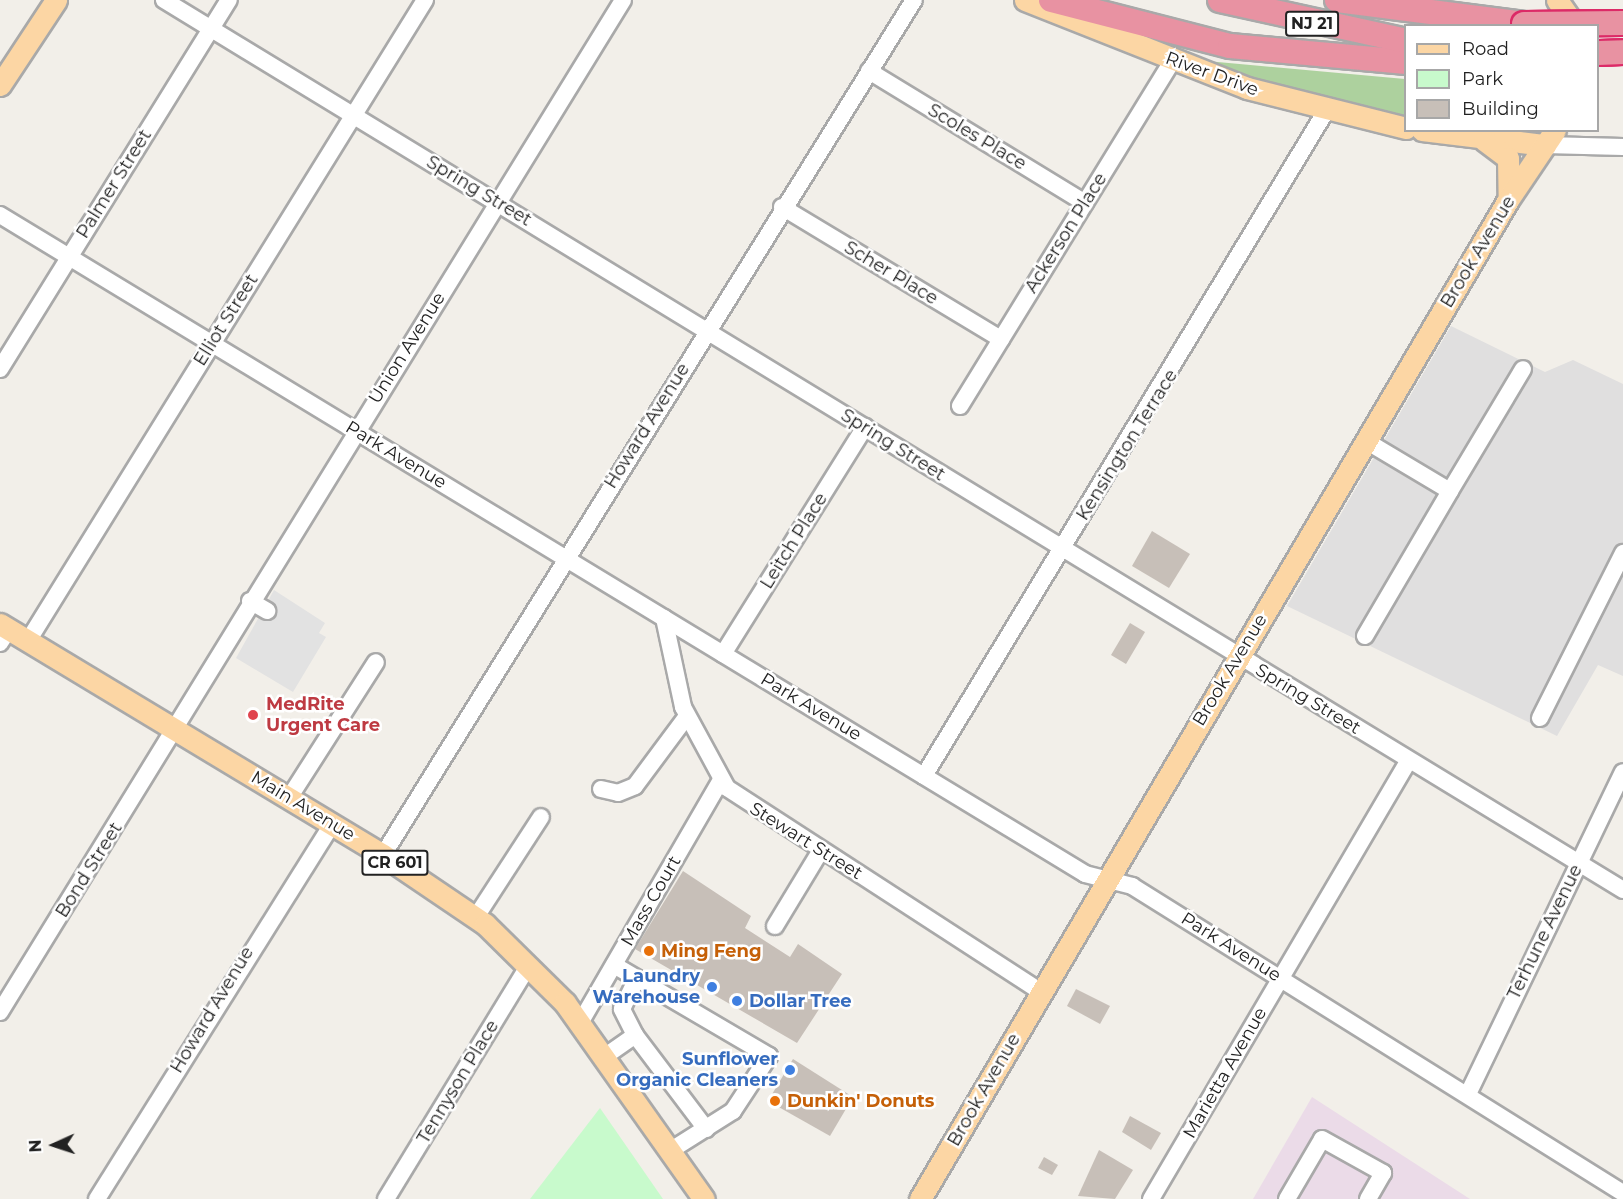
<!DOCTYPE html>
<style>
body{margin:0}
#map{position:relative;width:1623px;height:1199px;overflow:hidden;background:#f2efe9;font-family:Montserrat,sans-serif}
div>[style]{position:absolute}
.residential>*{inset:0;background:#e0dfdf}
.industrial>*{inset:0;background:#ebdbe8}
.forest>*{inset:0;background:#add19e}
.park>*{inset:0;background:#c8facc}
.parking>*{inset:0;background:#e2e2e2}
.building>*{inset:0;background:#c7bfb8}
.roads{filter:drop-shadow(2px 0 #a9a9a9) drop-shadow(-2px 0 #a9a9a9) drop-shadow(0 2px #a9a9a9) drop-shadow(0 -2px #a9a9a9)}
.minor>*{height:16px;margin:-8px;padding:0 8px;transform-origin:8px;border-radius:8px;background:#fff}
.major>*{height:21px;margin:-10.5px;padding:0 10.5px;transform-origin:10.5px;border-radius:10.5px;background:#fcd6a4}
.highway>*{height:24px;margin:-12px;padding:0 12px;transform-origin:12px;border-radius:12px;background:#e892a2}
.bridges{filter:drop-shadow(2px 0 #dc2a67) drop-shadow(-2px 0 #dc2a67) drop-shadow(0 2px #dc2a67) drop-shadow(0 -2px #dc2a67)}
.highway-bridge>*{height:24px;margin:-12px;padding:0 12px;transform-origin:12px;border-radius:12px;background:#e892a2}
.dots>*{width:16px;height:16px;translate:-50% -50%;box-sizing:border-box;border:3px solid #fff;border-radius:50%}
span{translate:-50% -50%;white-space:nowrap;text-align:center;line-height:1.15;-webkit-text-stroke:5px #fff;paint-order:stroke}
.shield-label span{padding:2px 4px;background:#fff;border:2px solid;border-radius:4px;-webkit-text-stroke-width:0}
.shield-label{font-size:16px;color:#222;font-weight:700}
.street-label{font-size:18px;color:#222}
.health-label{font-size:18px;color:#be3a42;font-weight:700}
.left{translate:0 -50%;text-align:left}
.food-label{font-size:18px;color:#c56008;font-weight:700}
.shop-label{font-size:18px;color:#366cbe;font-weight:700}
.right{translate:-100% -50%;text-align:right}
.legend{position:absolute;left:1404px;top:24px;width:195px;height:108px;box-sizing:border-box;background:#fff;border:2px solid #a7a7a7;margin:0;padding:8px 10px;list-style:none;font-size:18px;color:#222}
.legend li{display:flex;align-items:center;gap:12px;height:30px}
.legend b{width:30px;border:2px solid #a7a7a7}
.north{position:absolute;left:24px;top:1115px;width:60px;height:60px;-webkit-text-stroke:4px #fff;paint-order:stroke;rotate:267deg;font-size:16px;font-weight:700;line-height:24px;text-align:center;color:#222}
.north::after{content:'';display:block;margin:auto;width:21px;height:27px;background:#222;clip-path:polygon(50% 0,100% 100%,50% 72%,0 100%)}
</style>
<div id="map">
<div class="residential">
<i style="clip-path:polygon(1451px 326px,1545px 372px,1573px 360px,1623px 384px,1623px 676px,1598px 665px,1557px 736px,1287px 606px)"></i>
</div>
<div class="industrial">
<i style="clip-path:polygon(1312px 1097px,1470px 1199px,1253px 1199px)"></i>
</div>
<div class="forest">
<i style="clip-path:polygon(1196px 60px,1405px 79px,1405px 119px,1231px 75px)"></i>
</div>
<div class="park">
<i style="clip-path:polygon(600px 1108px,663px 1199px,530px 1199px)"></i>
</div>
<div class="parking">
<i style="clip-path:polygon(274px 590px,325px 623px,319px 633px,326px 637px,293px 692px,236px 658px)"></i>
</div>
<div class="building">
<i style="clip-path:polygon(1152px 531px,1190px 554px,1169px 588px,1132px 566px)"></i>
<i style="clip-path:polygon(1130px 623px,1145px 632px,1126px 664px,1111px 655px)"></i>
<i style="clip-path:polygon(683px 871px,751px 916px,745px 928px,790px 957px,798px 944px,842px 974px,797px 1043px,635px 949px)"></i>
<i style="clip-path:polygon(1076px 989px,1110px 1006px,1100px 1024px,1067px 1006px)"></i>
<i style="clip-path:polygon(793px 1059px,853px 1097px,830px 1136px,768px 1101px)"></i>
<i style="clip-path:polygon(1130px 1116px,1161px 1133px,1151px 1150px,1122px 1132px)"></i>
<i style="clip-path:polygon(1099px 1150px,1133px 1170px,1115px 1199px,1078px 1196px)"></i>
<i style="clip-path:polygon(1044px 1157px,1058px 1165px,1052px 1175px,1038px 1168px)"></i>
</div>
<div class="roads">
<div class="minor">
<i style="left:164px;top:0;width:1709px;rotate:31.38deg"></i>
<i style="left:869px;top:71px;width:253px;rotate:31.4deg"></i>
<i style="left:1545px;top:145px;width:78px;rotate:1.5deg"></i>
<i style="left:782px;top:207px;width:256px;rotate:31.1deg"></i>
<i style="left:0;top:215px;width:1269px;rotate:31.27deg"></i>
<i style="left:1085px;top:874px;width:49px;rotate:14.3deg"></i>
<i style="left:1132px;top:886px;width:579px;rotate:32.02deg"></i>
<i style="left:0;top:369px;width:434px;rotate:-58.2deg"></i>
<i style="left:960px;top:406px;width:406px;rotate:-58.4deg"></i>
<i style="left:1450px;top:491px;width:142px;rotate:-59.1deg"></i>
<i style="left:250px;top:601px;width:20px;rotate:30deg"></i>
<i style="left:664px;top:618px;width:91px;rotate:77.9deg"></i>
<i style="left:683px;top:707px;width:92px;rotate:61.5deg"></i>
<i style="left:727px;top:788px;width:374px;rotate:33deg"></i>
<i style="left:1365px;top:636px;width:168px;rotate:-59.6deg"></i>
<i style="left:1450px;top:491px;width:98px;rotate:-149.2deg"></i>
<i style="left:28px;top:641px;width:754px;rotate:-58.23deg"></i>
<i style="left:0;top:643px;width:17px;rotate:-57deg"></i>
<i style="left:723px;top:654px;width:268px;rotate:-58deg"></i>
<i style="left:1540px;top:718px;width:185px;rotate:-63.3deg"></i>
<i style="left:924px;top:776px;width:777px;rotate:-58.85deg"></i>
<i style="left:601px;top:789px;width:17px;rotate:13deg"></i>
<i style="left:618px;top:793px;width:18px;rotate:-22deg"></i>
<i style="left:635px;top:786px;width:87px;rotate:-53.4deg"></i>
<i style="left:289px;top:798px;width:161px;rotate:-57.4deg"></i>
<i style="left:383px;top:855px;width:1006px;rotate:-58.16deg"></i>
<i style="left:476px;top:917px;width:119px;rotate:-57deg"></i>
<i style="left:775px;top:926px;width:89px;rotate:-58.8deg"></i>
<i style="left:614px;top:965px;width:180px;rotate:30.4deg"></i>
<i style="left:769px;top:1056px;width:66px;rotate:123.2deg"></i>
<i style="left:733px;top:1111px;width:73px;rotate:147.8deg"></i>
<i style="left:0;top:1012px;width:1188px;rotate:-58.38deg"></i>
<i style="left:580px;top:1023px;width:281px;rotate:-59.9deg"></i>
<i style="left:635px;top:1035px;width:29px;rotate:-117deg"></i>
<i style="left:622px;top:1009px;width:34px;rotate:-64deg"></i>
<i style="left:604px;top:1057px;width:38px;rotate:-35deg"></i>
<i style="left:635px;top:1035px;width:118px;rotate:52.9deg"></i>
<i style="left:1468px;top:1094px;width:357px;rotate:-64.3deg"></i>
<i style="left:97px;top:1199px;width:443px;rotate:-57.9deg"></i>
<i style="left:386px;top:1199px;width:274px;rotate:-58.6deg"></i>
<i style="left:1151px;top:1199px;width:509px;rotate:-59.56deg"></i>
<i style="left:1287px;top:1199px;width:69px;rotate:-59.7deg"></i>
<i style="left:1322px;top:1139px;width:70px;rotate:29.1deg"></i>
<i style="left:1383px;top:1173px;width:30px;rotate:120deg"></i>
</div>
<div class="major">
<i style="left:1025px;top:0;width:239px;rotate:21.6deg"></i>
<i style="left:1247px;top:88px;width:164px;rotate:14.1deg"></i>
<i style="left:1557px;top:0;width:32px;rotate:55deg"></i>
<i style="left:0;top:85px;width:102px;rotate:-56.6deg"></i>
<i style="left:1422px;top:130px;width:124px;rotate:7deg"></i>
<i style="left:1484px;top:140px;width:30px;rotate:37deg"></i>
<i style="left:1508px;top:158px;width:39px;rotate:89deg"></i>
<i style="left:0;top:624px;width:447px;rotate:31.1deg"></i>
<i style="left:383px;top:855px;width:123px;rotate:34.1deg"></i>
<i style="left:485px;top:924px;width:112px;rotate:44.6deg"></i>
<i style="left:565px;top:1003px;width:240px;rotate:54.7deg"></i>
<i style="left:920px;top:1199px;width:1159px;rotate:-59.52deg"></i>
<i style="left:1508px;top:200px;width:84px;rotate:-56.1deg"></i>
</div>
<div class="highway">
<i style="left:1051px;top:0;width:185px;rotate:14.4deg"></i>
<i style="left:1230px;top:46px;width:177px;rotate:5.2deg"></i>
<i style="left:1220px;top:0;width:190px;rotate:12.4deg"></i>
<i style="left:1337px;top:0;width:189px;rotate:7.3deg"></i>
</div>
</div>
<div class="bridges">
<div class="highway-bridge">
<i style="left:1524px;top:24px;width:99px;rotate:-0.6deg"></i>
<i style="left:1598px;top:53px;width:25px;rotate:-2deg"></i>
</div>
</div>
<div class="dots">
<i style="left:253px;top:715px;background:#e0444e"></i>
<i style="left:649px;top:951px;background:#e8710a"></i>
<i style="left:712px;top:987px;background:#3f7fe0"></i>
<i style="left:737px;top:1001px;background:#3f7fe0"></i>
<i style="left:790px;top:1070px;background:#3f7fe0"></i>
<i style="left:775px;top:1101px;background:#e8710a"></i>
</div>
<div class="shield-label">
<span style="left:1312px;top:24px">NJ 21</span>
<span style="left:395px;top:863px">CR 601</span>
</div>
<div class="street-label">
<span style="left:1212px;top:74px;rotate:20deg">River Drive</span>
<span style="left:977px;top:137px;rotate:31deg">Scoles Place</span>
<span style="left:114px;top:184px;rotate:-58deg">Palmer Street</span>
<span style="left:479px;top:191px;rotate:31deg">Spring Street</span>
<span style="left:1066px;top:233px;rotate:-58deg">Ackerson Place</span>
<span style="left:1478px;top:252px;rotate:-59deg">Brook Avenue</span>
<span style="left:891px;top:273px;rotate:31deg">Scher Place</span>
<span style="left:226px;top:320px;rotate:-58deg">Elliot Street</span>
<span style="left:407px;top:348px;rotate:-58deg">Union Avenue</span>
<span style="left:647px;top:426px;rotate:-58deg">Howard Avenue</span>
<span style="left:893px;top:445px;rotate:32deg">Spring Street</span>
<span style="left:1127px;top:445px;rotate:-58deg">Kensington Terrace</span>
<span style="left:396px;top:455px;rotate:31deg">Park Avenue</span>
<span style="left:794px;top:541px;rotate:-58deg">Leitch Place</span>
<span style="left:1230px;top:670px;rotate:-59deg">Brook Avenue</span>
<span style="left:1308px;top:699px;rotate:31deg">Spring Street</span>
<span style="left:811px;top:707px;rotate:31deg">Park Avenue</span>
<span style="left:303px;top:806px;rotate:31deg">Main Avenue</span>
<span style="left:806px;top:841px;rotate:32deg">Stewart Street</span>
<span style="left:89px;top:870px;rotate:-58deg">Bond Street</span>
<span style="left:651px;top:901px;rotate:-60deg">Mass Court</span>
<span style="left:1545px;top:932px;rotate:-64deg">Terhune Avenue</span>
<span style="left:1231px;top:947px;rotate:32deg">Park Avenue</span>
<span style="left:212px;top:1010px;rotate:-59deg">Howard Avenue</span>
<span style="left:1225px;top:1073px;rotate:-60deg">Marietta Avenue</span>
<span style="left:458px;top:1082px;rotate:-59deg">Tennyson Place</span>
<span style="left:984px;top:1090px;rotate:-60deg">Brook Avenue</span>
</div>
<div class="health-label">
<span class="left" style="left:266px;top:715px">MedRite<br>Urgent Care</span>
</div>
<div class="food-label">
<span class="left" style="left:661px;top:951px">Ming Feng</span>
<span class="left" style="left:787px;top:1101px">Dunkin' Donuts</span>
</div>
<div class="shop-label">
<span class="right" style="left:700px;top:987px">Laundry<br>Warehouse</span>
<span class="left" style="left:749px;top:1001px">Dollar Tree</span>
<span class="right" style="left:778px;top:1070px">Sunflower<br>Organic Cleaners</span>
</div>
<ul class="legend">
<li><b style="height:8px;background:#fcd6a4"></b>Road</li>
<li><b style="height:16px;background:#c8facc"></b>Park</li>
<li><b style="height:16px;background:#c7bfb8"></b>Building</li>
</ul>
<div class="north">N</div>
</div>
